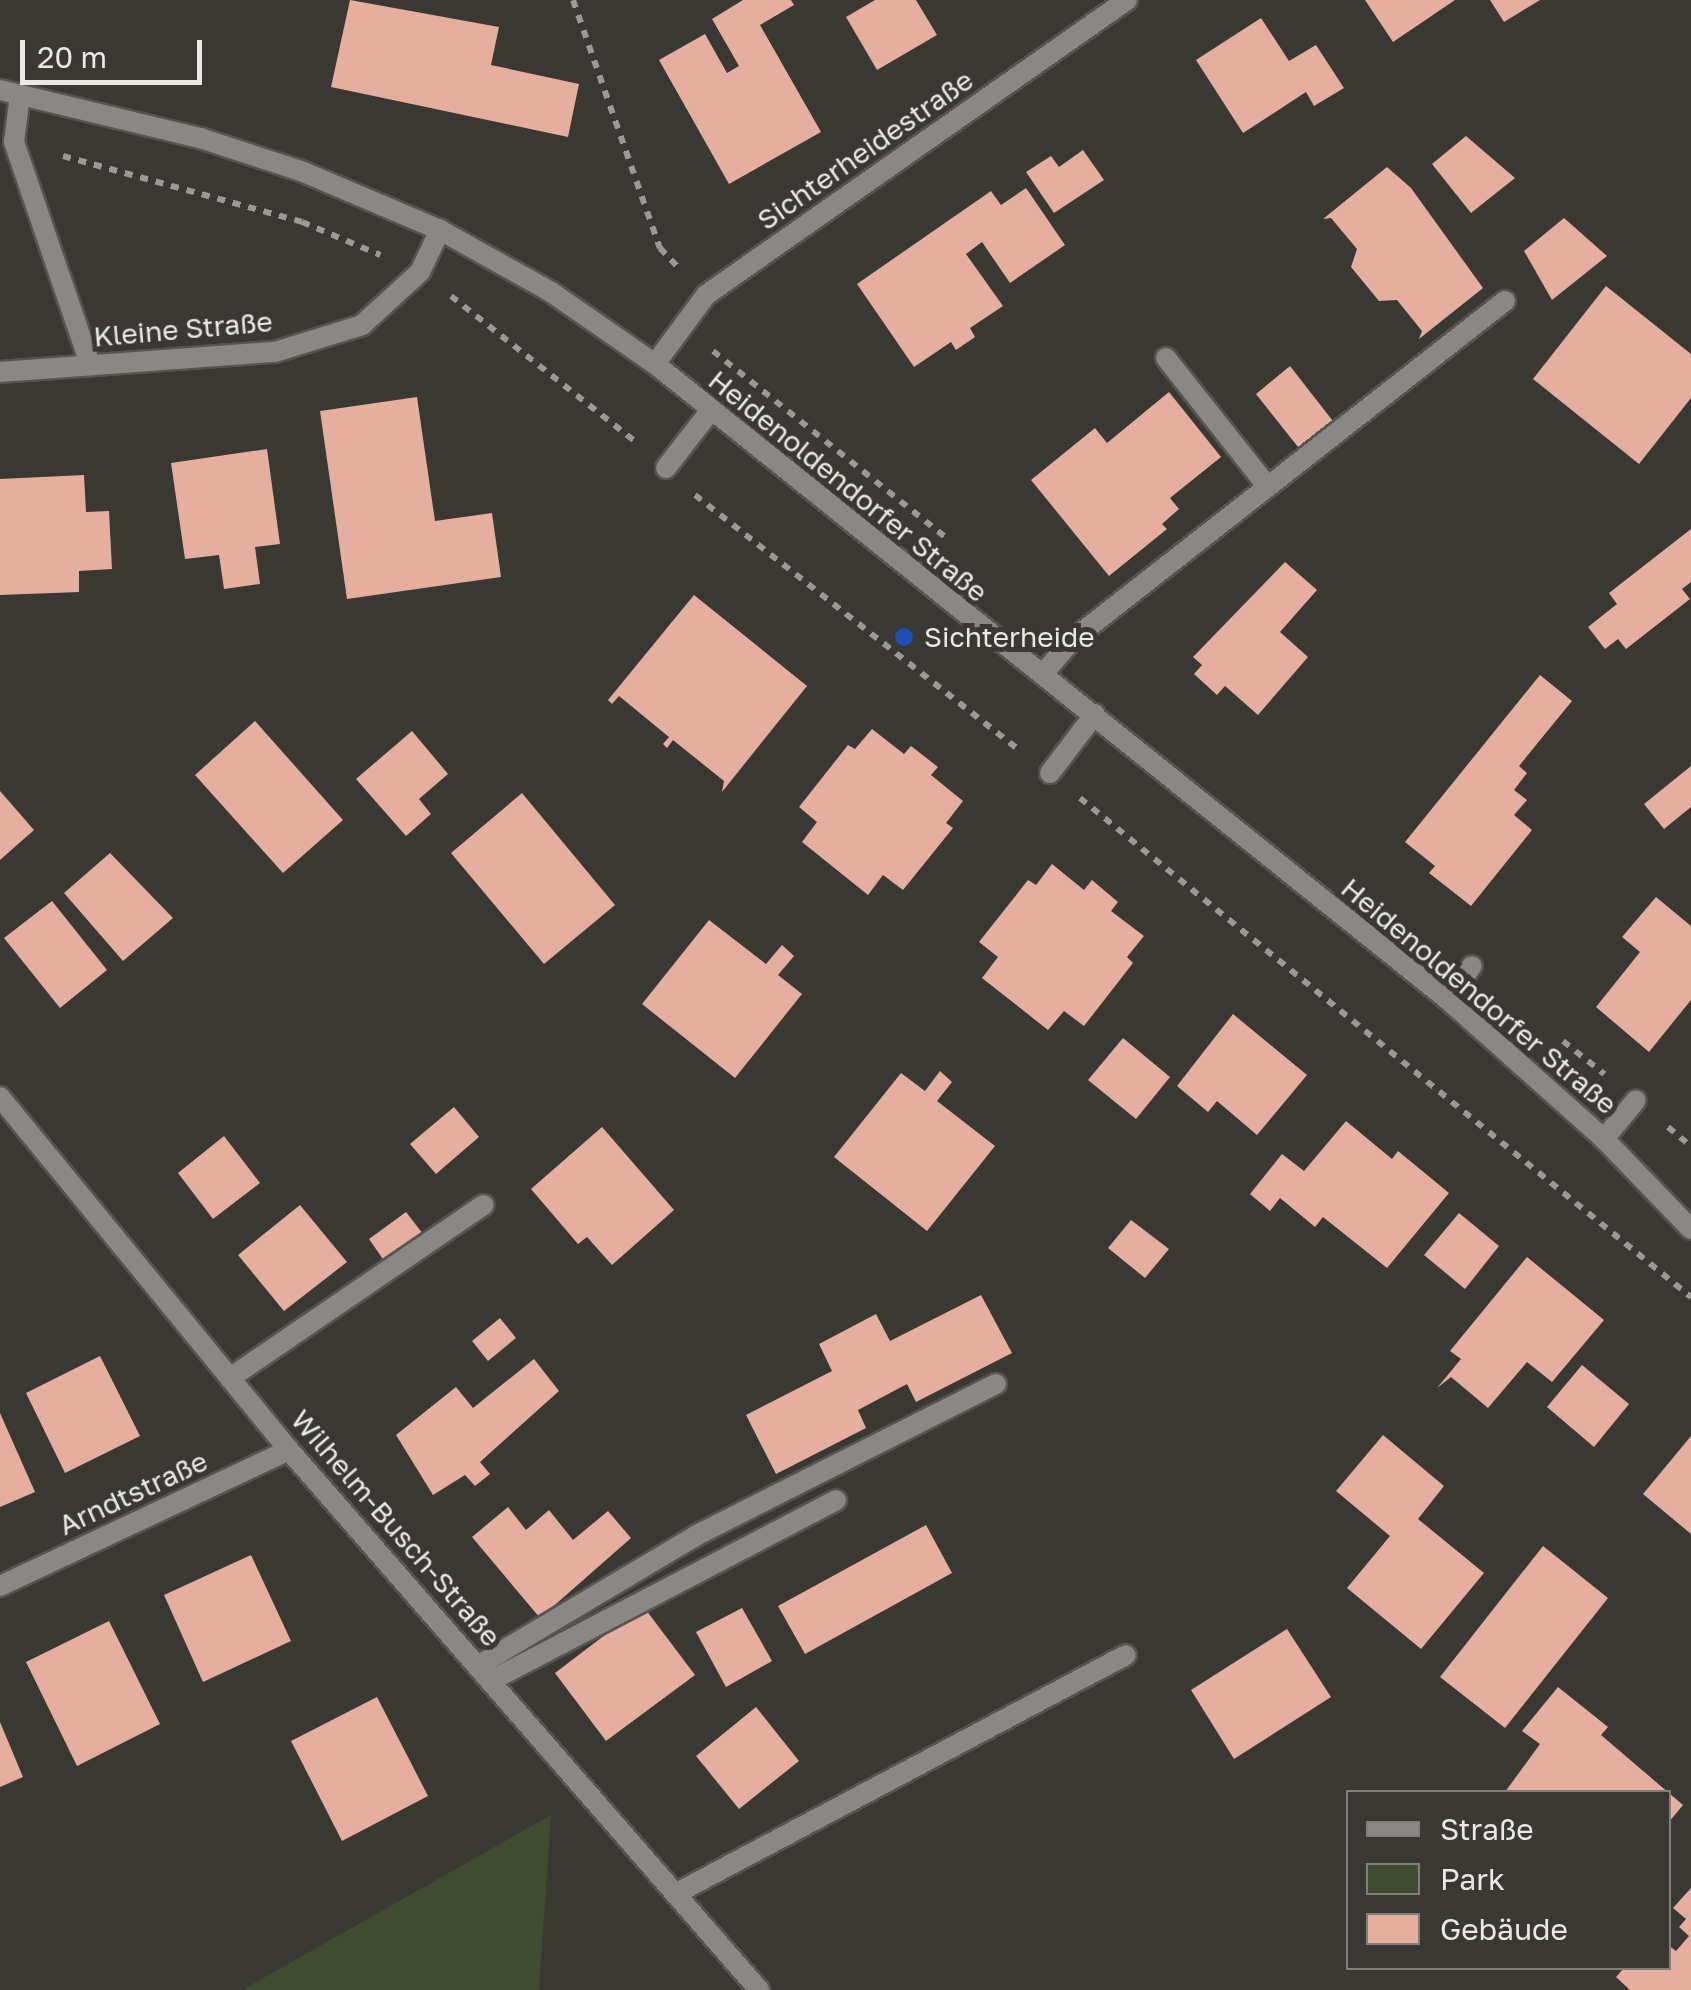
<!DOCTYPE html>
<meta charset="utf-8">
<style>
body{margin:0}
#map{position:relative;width:1691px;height:1990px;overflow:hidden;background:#3a3833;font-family:"Golos Text",sans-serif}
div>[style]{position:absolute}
.green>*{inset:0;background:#404c30}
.building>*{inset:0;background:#e5ae9e}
.path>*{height:6px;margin-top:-3px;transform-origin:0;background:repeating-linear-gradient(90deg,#9b9995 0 8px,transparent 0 16px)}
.roads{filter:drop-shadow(2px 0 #565450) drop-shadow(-2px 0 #565450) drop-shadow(0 2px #565450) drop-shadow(0 -2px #565450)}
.service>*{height:20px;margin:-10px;padding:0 10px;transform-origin:10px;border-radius:10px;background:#8a8886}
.minor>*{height:20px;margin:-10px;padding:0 10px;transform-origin:10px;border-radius:10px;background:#8a8886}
.tertiary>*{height:20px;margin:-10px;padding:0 10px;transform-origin:10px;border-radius:10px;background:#8a8886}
.dots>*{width:28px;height:28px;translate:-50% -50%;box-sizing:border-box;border:5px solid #3a3833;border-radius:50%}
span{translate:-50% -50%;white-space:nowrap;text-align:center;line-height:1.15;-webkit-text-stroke:10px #3a3833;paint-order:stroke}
.street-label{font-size:28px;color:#eae9e6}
.poi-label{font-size:28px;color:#eae9e6}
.left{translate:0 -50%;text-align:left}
.legend{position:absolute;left:1346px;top:1790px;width:325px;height:180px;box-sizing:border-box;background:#3a3833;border:2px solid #807f7b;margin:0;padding:12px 18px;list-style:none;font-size:30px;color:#eae9e6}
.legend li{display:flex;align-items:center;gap:20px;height:50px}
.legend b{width:50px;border:2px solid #807f7b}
.scale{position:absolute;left:20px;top:40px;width:182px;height:45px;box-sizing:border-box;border:5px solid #eae9e6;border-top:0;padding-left:12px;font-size:30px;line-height:35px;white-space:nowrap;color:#eae9e6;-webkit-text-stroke:8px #3a3833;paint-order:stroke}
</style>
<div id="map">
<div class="green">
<i style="clip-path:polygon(551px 1815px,539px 1990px,242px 1990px)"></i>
</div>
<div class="building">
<i style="clip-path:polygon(350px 0,499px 27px,491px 65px,579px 84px,568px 137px,331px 87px)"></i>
<i style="clip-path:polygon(743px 0,791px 0,794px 5px,760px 25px,821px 132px,729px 184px,659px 60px,705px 34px,727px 73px,739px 66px,712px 19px)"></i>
<i style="clip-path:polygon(875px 0,916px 0,937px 35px,877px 70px,846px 17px)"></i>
<i style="clip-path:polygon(1365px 0,1455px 0,1393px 42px)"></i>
<i style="clip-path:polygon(1490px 0,1540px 0,1504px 22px)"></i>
<i style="clip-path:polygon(1261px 18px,1289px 61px,1316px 45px,1344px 88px,1314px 106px,1306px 92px,1243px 133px,1196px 60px)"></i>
<i style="clip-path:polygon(1466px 136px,1515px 178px,1471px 213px,1432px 164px)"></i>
<i style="clip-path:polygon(1083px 150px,1104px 180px,1054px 213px,1026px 172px,1051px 156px,1059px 167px)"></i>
<i style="clip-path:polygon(1387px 167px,1411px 188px,1483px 288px,1419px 339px,1422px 331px,1397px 300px,1379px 301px,1351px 267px,1357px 249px,1331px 218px,1323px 219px)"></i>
<i style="clip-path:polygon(1026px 188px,1065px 245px,1010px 283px,982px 242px,966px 254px,1003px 306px,970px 328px,975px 337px,956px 350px,951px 342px,914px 367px,857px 284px,991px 191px,1001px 205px)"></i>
<i style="clip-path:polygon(1564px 218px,1607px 256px,1552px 300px,1524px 251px)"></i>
<i style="clip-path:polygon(1606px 286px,1691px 354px,1691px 398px,1639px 464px,1533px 379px)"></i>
<i style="clip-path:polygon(1290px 366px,1336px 425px,1302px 452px,1256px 394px)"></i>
<i style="clip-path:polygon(1169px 392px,1221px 457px,1170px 498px,1179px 509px,1162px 524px,1167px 529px,1109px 576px,1031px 480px,1095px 428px,1107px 443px)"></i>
<i style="clip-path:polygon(417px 397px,435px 521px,492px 513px,501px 577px,347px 599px,320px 411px)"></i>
<i style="clip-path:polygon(267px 449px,280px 544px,255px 547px,260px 584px,224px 589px,219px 555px,185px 559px,171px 463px)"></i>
<i style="clip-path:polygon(84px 475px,86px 512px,109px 511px,112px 569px,79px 571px,79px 592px,0 595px,0 479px)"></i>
<i style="clip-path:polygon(1691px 529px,1691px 582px,1682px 589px,1690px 599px,1626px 649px,1618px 639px,1605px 649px,1588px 627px,1617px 604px,1609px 593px)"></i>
<i style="clip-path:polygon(1285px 562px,1317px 590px,1280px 632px,1308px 657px,1258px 715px,1225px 686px,1217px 695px,1194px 674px,1202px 665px,1193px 657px)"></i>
<i style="clip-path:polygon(694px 595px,807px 686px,722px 792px,724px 781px,673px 740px,667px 748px,663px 744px,669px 737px,619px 696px,612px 704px,608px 700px)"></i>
<i style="clip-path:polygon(1540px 675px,1572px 701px,1519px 766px,1527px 773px,1514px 790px,1527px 800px,1514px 815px,1532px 830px,1471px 906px,1429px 873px,1435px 866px,1405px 842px)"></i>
<i style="clip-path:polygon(255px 721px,343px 820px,283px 873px,195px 775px)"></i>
<i style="clip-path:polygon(872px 729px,904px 754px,911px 746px,938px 767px,931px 775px,963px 801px,946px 823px,953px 828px,903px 890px,883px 875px,868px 895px,802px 842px,817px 822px,799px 807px,848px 745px,855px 749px)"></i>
<i style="clip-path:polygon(412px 731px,448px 774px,419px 799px,431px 814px,406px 836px,356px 779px)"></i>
<i style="clip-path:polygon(1691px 766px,1691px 807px,1664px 829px,1644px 804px)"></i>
<i style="clip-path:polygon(0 791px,34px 830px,0 860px)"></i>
<i style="clip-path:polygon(522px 793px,615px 905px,544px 964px,451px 853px)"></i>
<i style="clip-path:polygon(110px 853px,173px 918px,123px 961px,64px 893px)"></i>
<i style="clip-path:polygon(1052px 864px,1084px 890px,1092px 880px,1118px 902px,1111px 911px,1144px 936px,1127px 957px,1133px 963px,1084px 1026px,1064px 1011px,1048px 1030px,982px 978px,998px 957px,979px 942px,1028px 880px,1036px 885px)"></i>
<i style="clip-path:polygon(1656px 897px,1691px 926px,1691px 1000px,1649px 1052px,1596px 1007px,1640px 952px,1622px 937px)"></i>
<i style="clip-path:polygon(52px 901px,107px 970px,60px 1008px,4px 938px)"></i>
<i style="clip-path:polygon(709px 920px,766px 964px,782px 945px,794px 956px,778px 975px,802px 994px,735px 1078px,642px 1004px)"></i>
<i style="clip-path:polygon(1233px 1014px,1307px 1075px,1257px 1135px,1217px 1101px,1208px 1112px,1177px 1086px)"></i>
<i style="clip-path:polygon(1123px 1038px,1170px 1077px,1136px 1119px,1088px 1080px)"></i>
<i style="clip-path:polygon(940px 1071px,952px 1082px,937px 1101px,995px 1146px,927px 1231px,834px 1157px,901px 1073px,925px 1091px)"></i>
<i style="clip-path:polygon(454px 1107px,479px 1137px,436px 1174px,410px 1144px)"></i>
<i style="clip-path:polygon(1346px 1121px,1392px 1159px,1398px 1151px,1449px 1193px,1387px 1268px,1323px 1217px,1315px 1227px,1280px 1198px,1270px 1211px,1250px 1194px,1282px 1154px,1304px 1171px)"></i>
<i style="clip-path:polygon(602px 1127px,674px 1210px,612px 1265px,587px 1237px,578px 1244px,531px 1189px)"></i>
<i style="clip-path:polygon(224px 1136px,260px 1183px,213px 1219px,178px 1173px)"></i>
<i style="clip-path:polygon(300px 1205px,347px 1262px,284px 1311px,238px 1255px)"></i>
<i style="clip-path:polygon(406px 1212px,423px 1234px,385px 1262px,369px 1239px)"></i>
<i style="clip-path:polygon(1459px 1213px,1499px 1246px,1465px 1289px,1424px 1255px)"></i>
<i style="clip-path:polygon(1131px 1220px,1169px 1249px,1145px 1278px,1108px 1248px)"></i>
<i style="clip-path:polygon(1527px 1257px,1604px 1320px,1552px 1382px,1527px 1362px,1488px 1408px,1451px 1377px,1437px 1388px,1461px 1359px,1450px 1351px)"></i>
<i style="clip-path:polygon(981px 1295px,1012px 1353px,916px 1402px,907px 1384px,858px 1410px,866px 1428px,776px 1474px,746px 1415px,832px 1371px,819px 1344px,876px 1314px,890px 1341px)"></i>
<i style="clip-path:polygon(500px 1318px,516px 1338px,488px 1361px,472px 1341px)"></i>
<i style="clip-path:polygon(100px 1356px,140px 1436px,65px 1473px,26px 1393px)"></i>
<i style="clip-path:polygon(534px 1359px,559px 1391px,480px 1462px,490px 1474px,475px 1486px,465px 1475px,433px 1495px,396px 1435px,456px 1387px,473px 1408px)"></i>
<i style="clip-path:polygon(1582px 1365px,1629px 1404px,1594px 1447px,1547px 1407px)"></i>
<i style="clip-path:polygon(0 1413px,35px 1492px,0 1507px)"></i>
<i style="clip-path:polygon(1383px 1435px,1444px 1486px,1418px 1519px,1484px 1573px,1421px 1649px,1347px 1588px,1390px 1536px,1336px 1491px)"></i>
<i style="clip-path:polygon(1691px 1436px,1691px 1534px,1643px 1494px)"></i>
<i style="clip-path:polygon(508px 1507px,526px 1530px,549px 1510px,573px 1540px,608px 1511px,631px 1538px,540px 1618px,472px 1537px)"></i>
<i style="clip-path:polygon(926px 1525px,952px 1573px,805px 1654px,778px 1606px)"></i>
<i style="clip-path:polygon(1543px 1546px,1608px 1598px,1505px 1728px,1440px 1677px)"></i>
<i style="clip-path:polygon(251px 1555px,291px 1641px,203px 1682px,164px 1595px)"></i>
<i style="clip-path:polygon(643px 1606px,695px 1675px,606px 1741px,555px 1673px)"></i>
<i style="clip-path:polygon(742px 1608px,772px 1661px,726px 1687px,696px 1632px)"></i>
<i style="clip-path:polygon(109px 1621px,160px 1724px,77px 1766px,26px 1662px)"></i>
<i style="clip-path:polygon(1287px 1629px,1331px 1697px,1234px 1759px,1191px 1690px)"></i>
<i style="clip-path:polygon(1558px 1687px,1608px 1727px,1601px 1735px,1683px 1805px,1668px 1823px,1668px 1792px,1505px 1792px,1540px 1744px,1522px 1731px)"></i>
<i style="clip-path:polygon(377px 1697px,428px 1796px,342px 1841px,291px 1741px)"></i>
<i style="clip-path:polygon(756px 1707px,799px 1761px,739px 1809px,696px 1756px)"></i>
<i style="clip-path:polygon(0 1722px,23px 1777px,0 1787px)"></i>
<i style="clip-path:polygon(1691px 1888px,1691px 1990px,1630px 1990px,1616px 1977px,1624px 1968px,1668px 1968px,1668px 1945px,1676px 1951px,1689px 1936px,1679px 1927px,1686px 1919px,1673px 1908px)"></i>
</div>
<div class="path">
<i style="left:573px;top:0;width:263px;rotate:70.7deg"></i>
<i style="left:660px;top:248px;width:26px;rotate:47deg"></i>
<i style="left:63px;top:156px;width:248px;rotate:15.4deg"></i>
<i style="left:302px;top:222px;width:85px;rotate:22.9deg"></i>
<i style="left:451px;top:296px;width:237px;rotate:38.3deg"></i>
<i style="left:713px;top:351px;width:297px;rotate:38.7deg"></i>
<i style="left:695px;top:495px;width:412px;rotate:38.2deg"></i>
<i style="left:1080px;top:798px;width:789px;rotate:39.24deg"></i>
<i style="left:1563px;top:1041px;width:53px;rotate:38.8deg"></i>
<i style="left:1668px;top:1127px;width:30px;rotate:40deg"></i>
</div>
<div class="roads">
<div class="service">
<i style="left:20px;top:95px;width:47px;rotate:97.3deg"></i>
<i style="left:14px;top:142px;width:235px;rotate:71.1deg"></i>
<i style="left:1166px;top:358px;width:164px;rotate:51.7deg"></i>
<i style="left:666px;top:468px;width:73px;rotate:-52.2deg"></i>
<i style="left:1043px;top:674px;width:45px;rotate:-49.5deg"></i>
<i style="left:1072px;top:640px;width:550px;rotate:-38.06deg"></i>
<i style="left:1050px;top:773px;width:74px;rotate:-52.7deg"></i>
<i style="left:1447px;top:999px;width:41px;rotate:-52.9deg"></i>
<i style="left:1604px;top:1139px;width:50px;rotate:-50.6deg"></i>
<i style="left:230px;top:1378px;width:307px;rotate:-34.3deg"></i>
<i style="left:479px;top:1665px;width:254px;rotate:-30.8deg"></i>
<i style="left:697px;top:1535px;width:335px;rotate:-26.8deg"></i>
<i style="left:494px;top:1679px;width:386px;rotate:-27.6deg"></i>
<i style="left:675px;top:1894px;width:510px;rotate:-27.92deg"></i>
</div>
<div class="minor">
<i style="left:655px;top:364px;width:86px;rotate:-53.5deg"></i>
<i style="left:706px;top:295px;width:514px;rotate:-35.02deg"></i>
<i style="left:0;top:372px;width:276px;rotate:-4.2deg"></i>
<i style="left:275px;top:352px;width:91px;rotate:-17.2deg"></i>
<i style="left:362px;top:325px;width:79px;rotate:-42.4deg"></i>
<i style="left:420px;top:272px;width:47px;rotate:-64.5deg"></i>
<i style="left:0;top:1097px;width:456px;rotate:50.7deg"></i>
<i style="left:289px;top:1450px;width:716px;rotate:48.96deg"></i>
<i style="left:0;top:1586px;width:319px;rotate:-25.2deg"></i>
</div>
<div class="tertiary">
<i style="left:0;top:90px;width:206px;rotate:13.5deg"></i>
<i style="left:200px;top:138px;width:106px;rotate:18.1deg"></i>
<i style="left:301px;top:171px;width:151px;rotate:23deg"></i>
<i style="left:440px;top:230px;width:127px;rotate:29.2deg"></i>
<i style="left:551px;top:292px;width:126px;rotate:34.7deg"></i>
<i style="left:655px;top:364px;width:1015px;rotate:38.72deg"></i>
<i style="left:1447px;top:999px;width:210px;rotate:41.7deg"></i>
<i style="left:1604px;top:1139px;width:125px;rotate:46deg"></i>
</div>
</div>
<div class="dots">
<i style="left:904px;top:637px;background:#1a4fb4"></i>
</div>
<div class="street-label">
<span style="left:865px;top:150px;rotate:-35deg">Sichterheidestraße</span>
<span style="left:183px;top:329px;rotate:-5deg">Kleine Straße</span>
<span style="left:848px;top:486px;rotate:39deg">Heidenoldendorfer Straße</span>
<span style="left:1479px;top:996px;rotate:40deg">Heidenoldendorfer Straße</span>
<span style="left:133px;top:1493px;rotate:-25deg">Arndtstraße</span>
<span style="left:396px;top:1528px;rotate:49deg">Wilhelm-Busch-Straße</span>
</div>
<div class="poi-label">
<span class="left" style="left:924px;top:637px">Sichterheide</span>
</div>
<ul class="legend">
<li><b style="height:12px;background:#8a8886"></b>Straße</li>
<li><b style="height:28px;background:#404c30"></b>Park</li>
<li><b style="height:28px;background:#e5ae9e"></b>Gebäude</li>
</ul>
<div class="scale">20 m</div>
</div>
